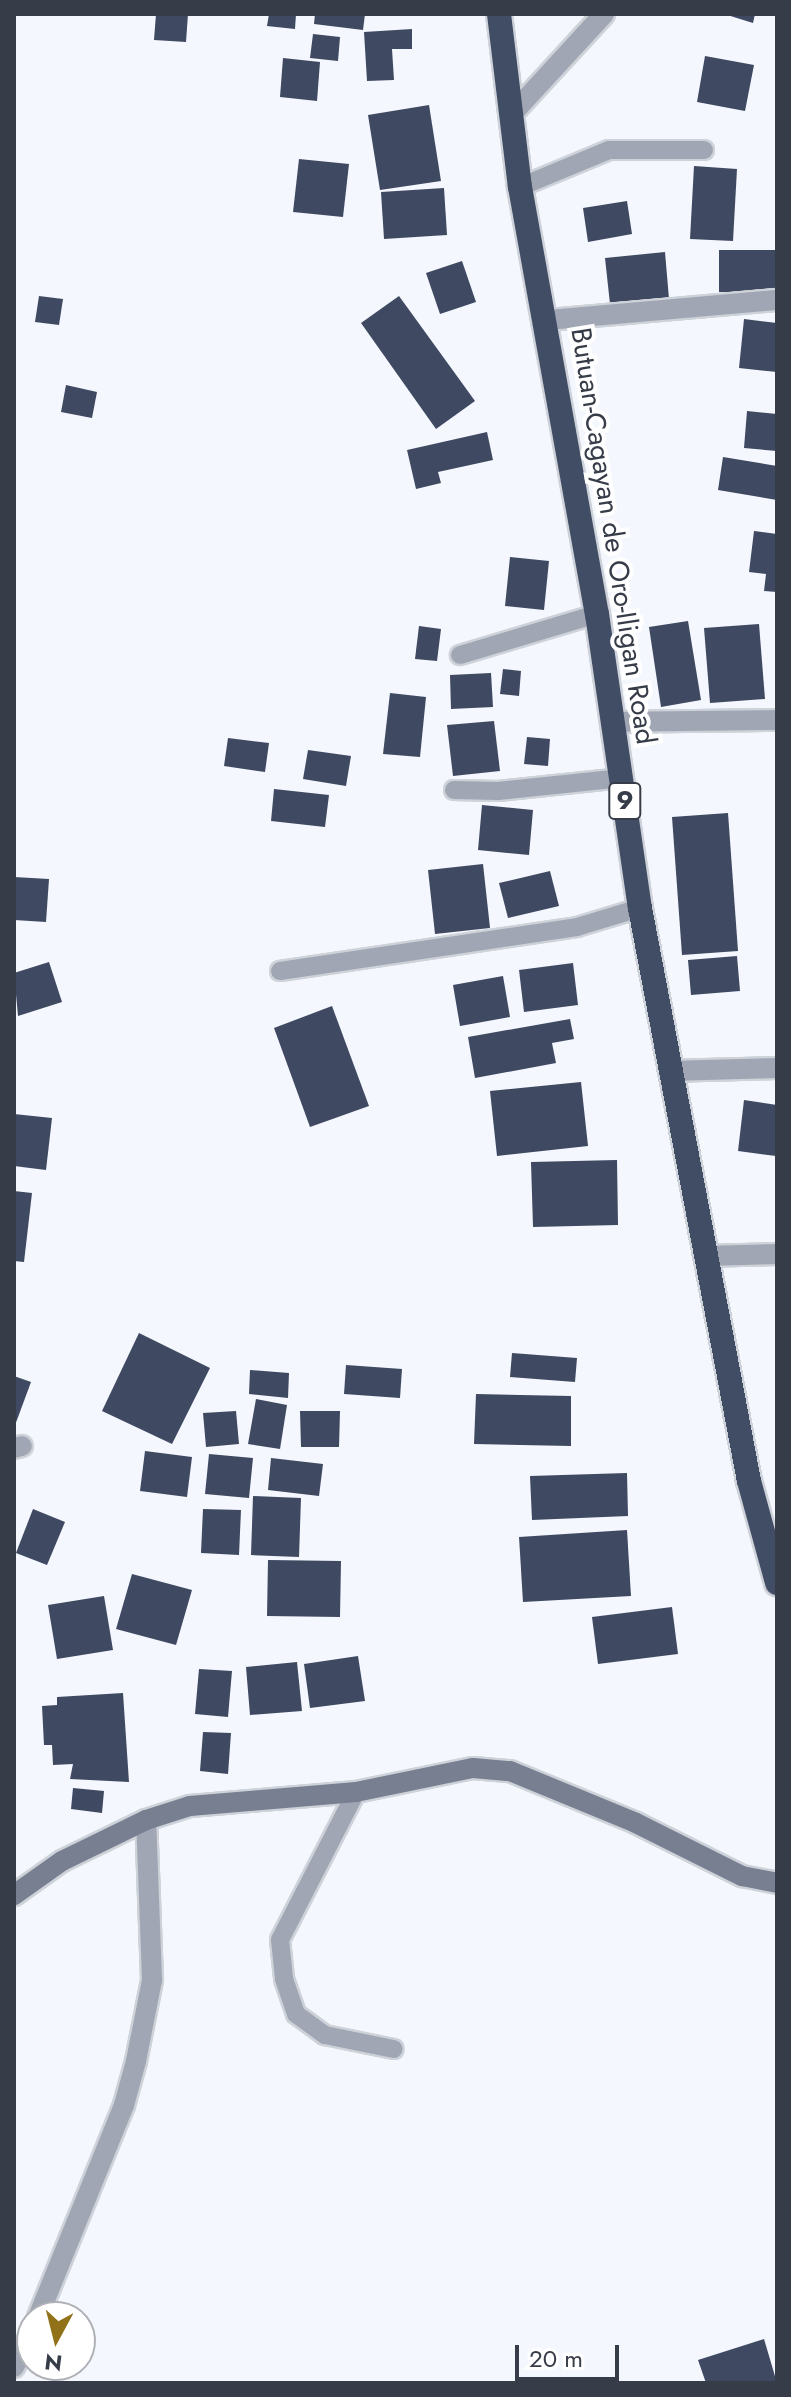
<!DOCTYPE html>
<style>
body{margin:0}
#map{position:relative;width:791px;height:2397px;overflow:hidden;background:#f4f7fd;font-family:Jost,sans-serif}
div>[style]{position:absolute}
.building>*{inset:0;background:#3f4962}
.roads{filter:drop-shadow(2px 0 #ced2d9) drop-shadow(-2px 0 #ced2d9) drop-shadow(0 2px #ced2d9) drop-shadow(0 -2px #ced2d9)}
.lane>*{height:18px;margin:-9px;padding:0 9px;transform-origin:9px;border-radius:9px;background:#a0a6b3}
.street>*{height:20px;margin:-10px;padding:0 10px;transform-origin:10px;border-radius:10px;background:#a0a6b3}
.secondary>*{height:20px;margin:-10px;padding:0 10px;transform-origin:10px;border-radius:10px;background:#777f91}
.highway>*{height:24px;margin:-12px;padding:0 12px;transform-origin:12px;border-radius:12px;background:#414c65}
span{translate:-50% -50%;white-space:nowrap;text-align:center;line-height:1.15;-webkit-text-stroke:8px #fff;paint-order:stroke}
.shield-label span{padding:2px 6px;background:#fff;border:2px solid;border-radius:6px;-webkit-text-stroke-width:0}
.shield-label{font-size:26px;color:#373c49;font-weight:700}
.street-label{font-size:28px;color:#373c49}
.frame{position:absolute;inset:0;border:16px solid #373c49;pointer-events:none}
.north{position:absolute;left:16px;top:2301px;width:80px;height:80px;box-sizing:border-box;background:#fff;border:2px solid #afb1b6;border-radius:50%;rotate:187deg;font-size:22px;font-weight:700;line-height:32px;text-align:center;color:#373c49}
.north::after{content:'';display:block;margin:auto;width:28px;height:36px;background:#927218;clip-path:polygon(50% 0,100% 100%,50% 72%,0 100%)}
.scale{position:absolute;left:515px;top:2345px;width:104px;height:36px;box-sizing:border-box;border:4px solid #373c49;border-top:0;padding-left:10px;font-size:24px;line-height:28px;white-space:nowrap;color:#373c49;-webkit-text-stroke:6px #fff;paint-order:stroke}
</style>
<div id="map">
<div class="building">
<i style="clip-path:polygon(156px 14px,188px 14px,186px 42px,154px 40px)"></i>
<i style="clip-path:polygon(269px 14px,296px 14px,295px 29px,267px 26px)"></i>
<i style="clip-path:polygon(315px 14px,365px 14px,363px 30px,314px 24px)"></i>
<i style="clip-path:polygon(724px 14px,755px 14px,753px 23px)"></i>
<i style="clip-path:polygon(412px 29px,412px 49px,392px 49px,394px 80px,367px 81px,364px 32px)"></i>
<i style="clip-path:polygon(313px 34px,340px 37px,338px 61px,310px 58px)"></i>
<i style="clip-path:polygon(705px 56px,754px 65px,745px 111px,697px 102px)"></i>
<i style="clip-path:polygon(283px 58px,320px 62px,317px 101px,280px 97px)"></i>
<i style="clip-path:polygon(429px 105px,441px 181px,380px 190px,368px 115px)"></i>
<i style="clip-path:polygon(299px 159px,349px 164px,343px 217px,293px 212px)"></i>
<i style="clip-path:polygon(694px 166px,737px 169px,733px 241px,690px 239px)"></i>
<i style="clip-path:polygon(444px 188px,447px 235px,384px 239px,381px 192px)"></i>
<i style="clip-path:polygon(627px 201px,632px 234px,588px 242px,583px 208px)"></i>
<i style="clip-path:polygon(719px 250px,777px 250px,777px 292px,719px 292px)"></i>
<i style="clip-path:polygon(665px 252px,669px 299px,610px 304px,605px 258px)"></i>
<i style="clip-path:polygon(462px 261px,476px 302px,440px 314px,426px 273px)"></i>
<i style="clip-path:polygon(39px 296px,63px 299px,59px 325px,35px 322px)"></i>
<i style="clip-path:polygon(399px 296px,475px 401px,436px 429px,361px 323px)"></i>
<i style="clip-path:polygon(744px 319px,777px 323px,777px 372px,739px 368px)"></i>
<i style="clip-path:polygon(66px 385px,97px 392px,92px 418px,61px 412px)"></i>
<i style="clip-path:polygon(747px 411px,777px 414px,777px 451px,744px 448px)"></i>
<i style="clip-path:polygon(487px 432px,493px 460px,438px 472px,441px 483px,416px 489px,407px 450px)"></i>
<i style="clip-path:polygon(723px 457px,777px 466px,777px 500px,718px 490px)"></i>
<i style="clip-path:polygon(754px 531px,777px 534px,777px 592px,764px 591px,766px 574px,749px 572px)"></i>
<i style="clip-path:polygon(510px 557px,549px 561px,544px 610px,505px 606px)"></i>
<i style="clip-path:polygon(688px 621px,701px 700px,661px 707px,649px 627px)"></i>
<i style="clip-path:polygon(759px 624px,765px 699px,710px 703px,704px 628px)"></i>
<i style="clip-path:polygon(419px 626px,441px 629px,437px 661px,415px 659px)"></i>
<i style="clip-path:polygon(503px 669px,521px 671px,519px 696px,500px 694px)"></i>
<i style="clip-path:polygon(491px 673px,493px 707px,451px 709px,450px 675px)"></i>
<i style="clip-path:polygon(390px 693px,426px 697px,420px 757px,383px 754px)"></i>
<i style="clip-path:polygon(494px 721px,500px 771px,453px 776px,447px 725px)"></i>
<i style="clip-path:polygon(527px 737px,550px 739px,548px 766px,524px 764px)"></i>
<i style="clip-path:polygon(228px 738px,269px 743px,265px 772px,224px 766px)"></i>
<i style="clip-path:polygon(308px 750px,351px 756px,346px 786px,303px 779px)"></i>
<i style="clip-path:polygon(274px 789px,329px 795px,325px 827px,271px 821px)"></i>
<i style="clip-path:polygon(482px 805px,533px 810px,529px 855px,478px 850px)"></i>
<i style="clip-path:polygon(728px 813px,738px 951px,682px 955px,672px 817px)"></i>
<i style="clip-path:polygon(483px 864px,490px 928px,435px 934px,428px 870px)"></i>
<i style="clip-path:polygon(550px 871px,559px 906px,508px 918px,499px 883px)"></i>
<i style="clip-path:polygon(14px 877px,49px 879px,46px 922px,14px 920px)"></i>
<i style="clip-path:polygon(737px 956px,740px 991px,691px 995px,688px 960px)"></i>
<i style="clip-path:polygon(49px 962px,62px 1002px,18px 1016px,14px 973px)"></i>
<i style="clip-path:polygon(573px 963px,578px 1005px,524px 1012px,519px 970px)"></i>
<i style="clip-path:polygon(503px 976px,510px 1017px,460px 1026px,453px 985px)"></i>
<i style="clip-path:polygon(332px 1006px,369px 1106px,310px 1127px,274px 1028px)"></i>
<i style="clip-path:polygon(570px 1019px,574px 1039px,552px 1043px,556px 1063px,475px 1078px,468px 1037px)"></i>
<i style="clip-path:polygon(581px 1082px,588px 1146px,497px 1156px,490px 1091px)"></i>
<i style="clip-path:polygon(744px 1100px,777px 1105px,776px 1156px,738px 1151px)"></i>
<i style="clip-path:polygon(14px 1114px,52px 1118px,46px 1170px,14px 1166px)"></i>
<i style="clip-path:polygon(617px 1160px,618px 1225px,533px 1227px,531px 1162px)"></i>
<i style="clip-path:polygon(14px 1191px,32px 1193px,24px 1262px,14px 1261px)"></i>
<i style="clip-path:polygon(139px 1333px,210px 1368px,172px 1444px,102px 1411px)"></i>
<i style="clip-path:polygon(512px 1353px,577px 1358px,575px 1382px,510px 1377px)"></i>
<i style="clip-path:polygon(346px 1365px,402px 1369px,400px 1398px,344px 1394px)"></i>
<i style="clip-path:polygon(250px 1370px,289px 1373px,288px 1398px,249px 1394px)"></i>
<i style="clip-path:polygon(14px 1376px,31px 1382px,14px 1428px)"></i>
<i style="clip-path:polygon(476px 1394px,571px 1396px,571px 1446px,474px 1444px)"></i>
<i style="clip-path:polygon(256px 1399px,287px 1405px,280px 1449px,248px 1444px)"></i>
<i style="clip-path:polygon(236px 1411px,239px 1444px,206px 1447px,203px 1413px)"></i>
<i style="clip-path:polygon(300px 1411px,340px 1411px,339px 1447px,301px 1447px)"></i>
<i style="clip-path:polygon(145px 1451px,192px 1457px,187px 1497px,140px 1491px)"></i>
<i style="clip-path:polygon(209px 1454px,253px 1458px,249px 1498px,205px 1494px)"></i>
<i style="clip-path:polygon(271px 1458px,323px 1464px,319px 1496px,268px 1490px)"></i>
<i style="clip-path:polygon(627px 1473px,628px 1516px,532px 1520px,530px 1476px)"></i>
<i style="clip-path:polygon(253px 1496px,301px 1498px,299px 1557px,251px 1555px)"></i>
<i style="clip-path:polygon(33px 1509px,65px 1522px,47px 1565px,16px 1553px)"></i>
<i style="clip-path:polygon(203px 1509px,241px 1510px,239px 1555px,201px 1553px)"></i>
<i style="clip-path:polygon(627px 1530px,631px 1596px,523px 1602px,519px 1537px)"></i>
<i style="clip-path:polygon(268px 1560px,341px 1561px,340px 1617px,267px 1616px)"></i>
<i style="clip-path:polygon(132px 1574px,192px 1590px,176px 1645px,116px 1629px)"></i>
<i style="clip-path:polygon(104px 1596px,113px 1650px,57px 1659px,48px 1605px)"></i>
<i style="clip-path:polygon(672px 1607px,678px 1654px,598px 1664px,592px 1617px)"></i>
<i style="clip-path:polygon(358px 1656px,365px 1701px,310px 1708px,304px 1664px)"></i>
<i style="clip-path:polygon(297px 1662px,302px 1711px,250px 1715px,246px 1667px)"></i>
<i style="clip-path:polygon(199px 1669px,232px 1671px,228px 1717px,195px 1714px)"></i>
<i style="clip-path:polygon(123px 1693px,129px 1782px,70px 1779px,73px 1764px,53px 1765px,52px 1745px,44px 1745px,42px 1706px,57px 1705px,57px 1697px)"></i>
<i style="clip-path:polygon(203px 1732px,231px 1733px,228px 1774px,200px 1771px)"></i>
<i style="clip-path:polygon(73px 1788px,104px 1791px,102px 1813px,71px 1809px)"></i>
<i style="clip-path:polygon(764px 2339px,777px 2383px,706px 2383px,698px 2360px)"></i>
</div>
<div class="roads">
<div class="lane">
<i style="left:520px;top:187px;width:96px;rotate:-22.6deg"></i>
<i style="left:609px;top:150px;width:95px"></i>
<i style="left:460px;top:655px;width:143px;rotate:-16.7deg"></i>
<i style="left:454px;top:790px;width:44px;rotate:1.3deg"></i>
<i style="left:498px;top:791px;width:125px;rotate:-6deg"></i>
<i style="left:280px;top:971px;width:300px;rotate:-8.4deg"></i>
<i style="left:577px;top:927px;width:66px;rotate:-16.8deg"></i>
<i style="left:356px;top:1792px;width:166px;rotate:117.2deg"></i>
<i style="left:280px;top:1940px;width:39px;rotate:84deg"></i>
<i style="left:284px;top:1979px;width:37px;rotate:71deg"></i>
<i style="left:296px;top:2014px;width:36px;rotate:36deg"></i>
<i style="left:325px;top:2035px;width:70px;rotate:11.5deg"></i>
</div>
<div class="street">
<i style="left:512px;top:114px;width:136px;rotate:-47.4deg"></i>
<i style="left:548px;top:320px;width:230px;rotate:-5deg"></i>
<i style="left:613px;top:722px;width:164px;rotate:-0.7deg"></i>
<i style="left:669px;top:1071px;width:108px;rotate:-1.6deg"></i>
<i style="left:707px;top:1256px;width:70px;rotate:-1.6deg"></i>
<i style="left:14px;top:1448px;width:8px;rotate:-14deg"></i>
<i style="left:38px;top:2317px;width:229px;rotate:-67.9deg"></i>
<i style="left:124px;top:2105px;width:46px;rotate:-74.7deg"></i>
<i style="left:136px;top:2061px;width:83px;rotate:-78.8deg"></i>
<i style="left:152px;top:1980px;width:160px;rotate:-92.1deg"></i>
<i style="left:14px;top:2367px;width:39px;rotate:-63deg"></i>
</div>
<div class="secondary">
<i style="left:14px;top:1895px;width:59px;rotate:-35.3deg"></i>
<i style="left:62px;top:1861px;width:93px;rotate:-26deg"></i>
<i style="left:146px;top:1820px;width:46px;rotate:-17.7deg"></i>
<i style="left:190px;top:1806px;width:167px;rotate:-4.8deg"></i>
<i style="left:356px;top:1792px;width:119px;rotate:-11.6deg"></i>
<i style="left:473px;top:1768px;width:37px;rotate:5deg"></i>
<i style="left:510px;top:1771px;width:136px;rotate:22.4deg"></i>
<i style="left:636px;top:1823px;width:119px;rotate:26.6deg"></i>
<i style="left:742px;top:1876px;width:36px;rotate:11deg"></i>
</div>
<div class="highway">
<i style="left:499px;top:14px;width:174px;rotate:83.1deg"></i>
<i style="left:520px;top:187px;width:434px;rotate:79.8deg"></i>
<i style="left:597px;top:614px;width:297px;rotate:81.7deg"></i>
<i style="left:640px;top:908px;width:583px;rotate:79.23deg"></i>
<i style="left:749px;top:1481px;width:106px;rotate:74.6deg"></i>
</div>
</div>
<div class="shield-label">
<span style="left:625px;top:801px">9</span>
</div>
<div class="street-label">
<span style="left:613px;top:536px;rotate:81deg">Butuan-Cagayan de Oro-Iligan Road</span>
</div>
<div class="frame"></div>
<div class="north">N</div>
<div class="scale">20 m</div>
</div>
